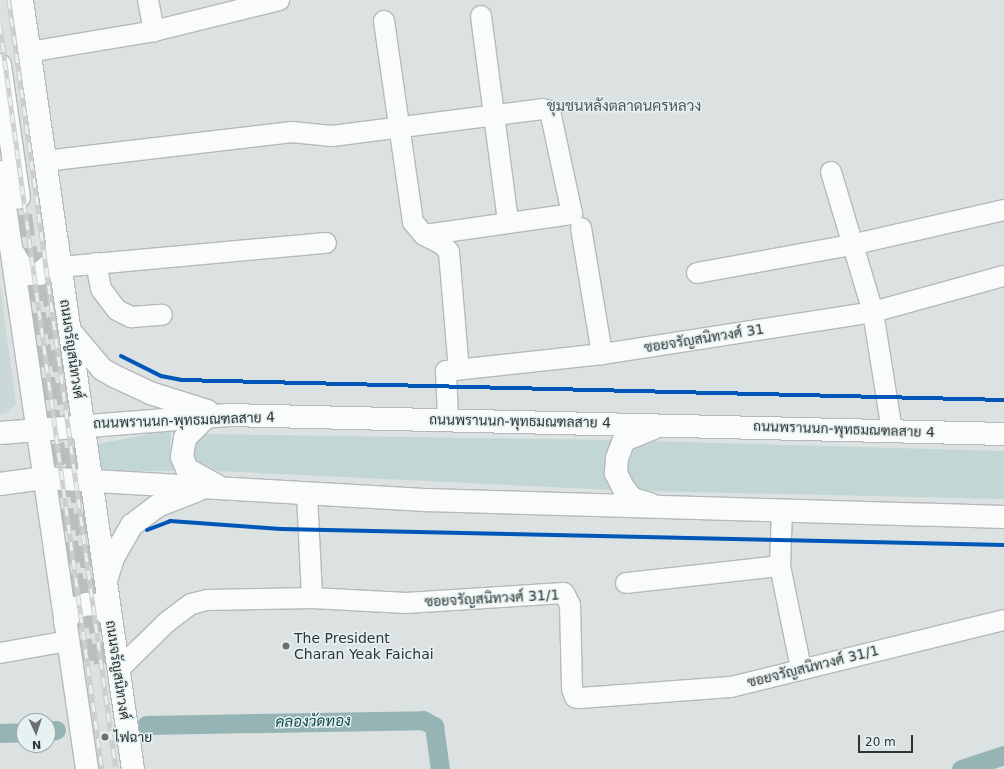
<!DOCTYPE html>
<meta charset="utf-8">
<style>
body{margin:0}
#map{position:relative;width:1004px;height:769px;overflow:hidden;background:#dce2e2;font-family:"DejaVu Sans",Sarabun,sans-serif}
div>[style]{position:absolute}
.built>*{inset:0;background:#cad8d8}
.green>*{inset:0;background:#c3d6d6}
.canal>*{height:19px;margin:-9.5px;padding:0 9.5px;transform-origin:9.5px;border-radius:9.5px;background:#97b4b4}
.major-tunnel>*{height:22px;margin-top:-11px;transform-origin:0;background:repeating-linear-gradient(90deg,#b9bfbf 0 22px,transparent 0 33px)}
.roads{filter:drop-shadow(1px 0 #b5b9b9) drop-shadow(-1px 0 #b5b9b9) drop-shadow(0 1px #b5b9b9) drop-shadow(0 -1px #b5b9b9)}
.minor>*{height:20px;margin:-10px;padding:0 10px;transform-origin:10px;border-radius:10px;background:#fafbfb}
.major>*{height:22px;margin:-11px;padding:0 11px;transform-origin:11px;border-radius:11px;background:#fafbfb}
.rail>*{height:4.5px;margin-top:-2.25px;transform-origin:0;background:repeating-linear-gradient(90deg,#e6f2f2 0 9px,#cdcece 0 18px);box-sizing:border-box;border-block:1px solid #cdcece}
.cycleway>*{height:4px;margin:-2px;padding:0 2px;transform-origin:2px;border-radius:2px;background:#0057b8}
.dots>*{width:11px;height:11px;translate:-50% -50%;box-sizing:border-box;border:2px solid #e6f2f2;border-radius:50%}
span{translate:-50% -50%;white-space:nowrap;text-align:center;line-height:1.15;-webkit-text-stroke:3px #e6f2f2;paint-order:stroke}
.street-label{font-size:14px;color:#2f3333}
.poi-label{font-size:14px;color:#2f3333}
.left{translate:0 -50%;text-align:left}
.neighbourhood-label{font-size:15px;color:#4e5858}
.water-label{font-size:15px;color:#104b4c;font-style:italic}
.north{position:absolute;left:16px;top:713px;width:40px;height:40px;box-sizing:border-box;background:#e6f2f2;border:1px solid #9da6a6;border-radius:50%;rotate:177deg;font-size:11px;font-weight:700;line-height:16px;text-align:center;color:#2f3333}
.north::after{content:'';display:block;margin:auto;width:14px;height:18px;background:#6c7070;clip-path:polygon(50% 0,100% 100%,50% 72%,0 100%)}
.scale{position:absolute;left:858px;top:735px;width:55px;height:18px;box-sizing:border-box;border:2px solid #2f3333;border-top:0;padding-left:5px;font-size:12px;line-height:14px;white-space:nowrap;color:#2f3333;-webkit-text-stroke:3px #e6f2f2;paint-order:stroke}
</style>
<div id="map">
<div class="built">
<i style="clip-path:polygon(0 286px,16px 404px,8px 413px,0 415px)"></i>
</div>
<div class="green">
<i style="clip-path:polygon(171px 430px,170px 451px,176px 471px,108px 471px,98px 465px,97px 444px)"></i>
<i style="clip-path:polygon(201px 434px,614px 440px,610px 459px,611px 490px,218px 471px,192px 458px,192px 447px)"></i>
<i style="clip-path:polygon(648px 441px,1004px 451px,1004px 499px,646px 491px,636px 488px,628px 479px,627px 459px,636px 447px)"></i>
</div>
<div class="canal">
<i style="left:146px;top:725px;width:277px;rotate:-1deg"></i>
<i style="left:423px;top:720px;width:13px;rotate:29deg"></i>
<i style="left:434px;top:726px;width:43px;rotate:82.1deg"></i>
<i style="left:48px;top:731px;width:8px;rotate:-7deg"></i>
<i style="left:0;top:733px;width:24px;rotate:-2deg"></i>
<i style="left:961px;top:769px;width:45px;rotate:-18deg"></i>
</div>
<div class="major-tunnel">
<i style="left:21px;top:215px;width:454px;rotate:82deg"></i>
<i style="left:47px;top:251px;width:416px;rotate:82deg"></i>
</div>
<div class="roads">
<div class="minor">
<i style="left:148px;top:0;width:32px;rotate:79deg"></i>
<i style="left:481px;top:16px;width:208px;rotate:82.5deg"></i>
<i style="left:384px;top:21px;width:203px;rotate:81.8deg"></i>
<i style="left:413px;top:222px;width:17px;rotate:50deg"></i>
<i style="left:424px;top:235px;width:20px;rotate:27deg"></i>
<i style="left:442px;top:244px;width:11px;rotate:49deg"></i>
<i style="left:449px;top:252px;width:118px;rotate:85.2deg"></i>
<i style="left:29px;top:52px;width:127px;rotate:-9.5deg"></i>
<i style="left:154px;top:31px;width:129px;rotate:-13.9deg"></i>
<i style="left:45px;top:161px;width:249px;rotate:-6.7deg"></i>
<i style="left:292px;top:132px;width:40px;rotate:5.7deg"></i>
<i style="left:332px;top:136px;width:212px;rotate:-7.3deg"></i>
<i style="left:542px;top:109px;width:8px;rotate:14deg"></i>
<i style="left:550px;top:111px;width:105px;rotate:77.9deg"></i>
<i style="left:572px;top:214px;width:149px;rotate:171.9deg"></i>
<i style="left:831px;top:172px;width:146px;rotate:73.3deg"></i>
<i style="left:873px;top:312px;width:121px;rotate:80.9deg"></i>
<i style="left:581px;top:228px;width:128px;rotate:80.5deg"></i>
<i style="left:96px;top:263px;width:26px;rotate:79deg"></i>
<i style="left:101px;top:289px;width:26px;rotate:53deg"></i>
<i style="left:117px;top:310px;width:16px;rotate:27deg"></i>
<i style="left:131px;top:317px;width:31px;rotate:-4deg"></i>
<i style="left:61px;top:267px;width:266px;rotate:-5.2deg"></i>
<i style="left:697px;top:273px;width:157px;rotate:-10.3deg"></i>
<i style="left:851px;top:245px;width:157px;rotate:-12.9deg"></i>
<i style="left:448px;top:419px;width:48px;rotate:-92.4deg"></i>
<i style="left:446px;top:371px;width:157px;rotate:-6.2deg"></i>
<i style="left:602px;top:354px;width:274px;rotate:-8.8deg"></i>
<i style="left:873px;top:312px;width:136px;rotate:-15.4deg"></i>
<i style="left:307px;top:494px;width:104px;rotate:87.2deg"></i>
<i style="left:782px;top:511px;width:55px;rotate:92.1deg"></i>
<i style="left:780px;top:566px;width:104px;rotate:78.4deg"></i>
<i style="left:626px;top:583px;width:155px;rotate:-6.3deg"></i>
<i style="left:0;top:653px;width:69px;rotate:-10deg"></i>
<i style="left:118px;top:670px;width:69px;rotate:-44.4deg"></i>
<i style="left:167px;top:622px;width:30px;rotate:-37deg"></i>
<i style="left:191px;top:604px;width:16px;rotate:-14deg"></i>
<i style="left:207px;top:600px;width:105px;rotate:-1.1deg"></i>
<i style="left:312px;top:598px;width:94px;rotate:3deg"></i>
<i style="left:406px;top:603px;width:158px;rotate:-3.6deg"></i>
<i style="left:564px;top:593px;width:13px;rotate:63deg"></i>
<i style="left:570px;top:605px;width:84px;rotate:88.6deg"></i>
<i style="left:572px;top:689px;width:9px;rotate:69deg"></i>
<i style="left:575px;top:697px;width:5px;rotate:11deg"></i>
<i style="left:580px;top:698px;width:151px;rotate:-4.2deg"></i>
<i style="left:731px;top:687px;width:281px;rotate:-13.8deg"></i>
</div>
<div class="major">
<i style="left:22px;top:0;width:777px;rotate:81.79deg"></i>
<i style="left:0;top:65px;width:134px;rotate:81.9deg"></i>
<i style="left:0;top:172px;width:603px;rotate:81.71deg"></i>
<i style="left:12px;top:251px;width:27px;rotate:59deg"></i>
<i style="left:26px;top:274px;width:13px"></i>
<i style="left:39px;top:274px;width:16px;rotate:-40deg"></i>
<i style="left:51px;top:264px;width:21px;rotate:-71deg"></i>
<i style="left:70px;top:331px;width:50px;rotate:49.9deg"></i>
<i style="left:102px;top:369px;width:14px;rotate:30deg"></i>
<i style="left:114px;top:376px;width:40px;rotate:25deg"></i>
<i style="left:150px;top:393px;width:60px;rotate:17.5deg"></i>
<i style="left:207px;top:416px;width:31px;rotate:135deg"></i>
<i style="left:185px;top:438px;width:19px;rotate:99deg"></i>
<i style="left:182px;top:457px;width:13px;rotate:67deg"></i>
<i style="left:187px;top:469px;width:33px;rotate:29deg"></i>
<i style="left:0;top:433px;width:229px;rotate:-4.5deg"></i>
<i style="left:228px;top:415px;width:776px;rotate:1.4deg"></i>
<i style="left:0;top:484px;width:43px;rotate:-7.9deg"></i>
<i style="left:43px;top:478px;width:384px;rotate:3.3deg"></i>
<i style="left:426px;top:500px;width:578px;rotate:1.68deg"></i>
<i style="left:650px;top:504px;width:19px;rotate:-164deg"></i>
<i style="left:632px;top:499px;width:15px;rotate:-127deg"></i>
<i style="left:623px;top:487px;width:16px;rotate:-117deg"></i>
<i style="left:616px;top:473px;width:15px;rotate:-86deg"></i>
<i style="left:617px;top:458px;width:19px;rotate:-69deg"></i>
<i style="left:624px;top:440px;width:32px;rotate:-22deg"></i>
<i style="left:107px;top:577px;width:22px;rotate:-72deg"></i>
<i style="left:114px;top:556px;width:36px;rotate:-60deg"></i>
<i style="left:132px;top:525px;width:31px;rotate:-37deg"></i>
<i style="left:157px;top:506px;width:44px;rotate:-21.3deg"></i>
<i style="left:65px;top:623px;width:16px;rotate:-60deg"></i>
<i style="left:73px;top:609px;width:15px;rotate:-20deg"></i>
<i style="left:87px;top:604px;width:10px;rotate:6deg"></i>
<i style="left:97px;top:605px;width:18px;rotate:41deg"></i>
</div>
</div>
<div class="rail">
<i style="left:9px;top:0;width:776px;rotate:82.08deg"></i>
<i style="left:0;top:25px;width:751px;rotate:82.19deg"></i>
</div>
<div class="cycleway">
<i style="left:121px;top:356px;width:45px;rotate:26.6deg"></i>
<i style="left:161px;top:376px;width:20px;rotate:11deg"></i>
<i style="left:181px;top:380px;width:823px;rotate:1.39deg"></i>
<i style="left:147px;top:530px;width:25px;rotate:-21deg"></i>
<i style="left:170px;top:521px;width:111px;rotate:4.1deg"></i>
<i style="left:281px;top:529px;width:723px;rotate:1.27deg"></i>
</div>
<div class="dots">
<i style="left:286px;top:646px;background:#6c7070"></i>
<i style="left:105px;top:737px;background:#6c7070"></i>
</div>
<div class="street-label">
<span style="left:704px;top:338px;rotate:-9deg">ซอยจรัญสนิทวงศ์ 31</span>
<span style="left:72px;top:349px;rotate:82deg">ถนนจรัญสนิทวงศ์</span>
<span style="left:184px;top:420px;rotate:-2deg">ถนนพรานนก-พุทธมณฑลสาย 4</span>
<span style="left:520px;top:421px;rotate:1deg">ถนนพรานนก-พุทธมณฑลสาย 4</span>
<span style="left:844px;top:429px;rotate:2deg">ถนนพรานนก-พุทธมณฑลสาย 4</span>
<span style="left:492px;top:598px;rotate:-3deg">ซอยจรัญสนิทวงศ์ 31/1</span>
<span style="left:813px;top:666px;rotate:-14deg">ซอยจรัญสนิทวงศ์ 31/1</span>
<span style="left:118px;top:670px;rotate:82deg">ถนนจรัญสนิทวงศ์</span>
</div>
<div class="poi-label">
<span class="left" style="left:294px;top:646px">The President<br>Charan Yeak Faichai</span>
<span class="left" style="left:114px;top:737px">ไฟฉาย</span>
</div>
<div class="neighbourhood-label">
<span style="left:624px;top:107px">ชุมชนหลังตลาดนครหลวง</span>
</div>
<div class="water-label">
<span style="left:313px;top:722px;rotate:-1deg">คลองวัดทอง</span>
</div>
<div class="north">N</div>
<div class="scale">20 m</div>
</div>
